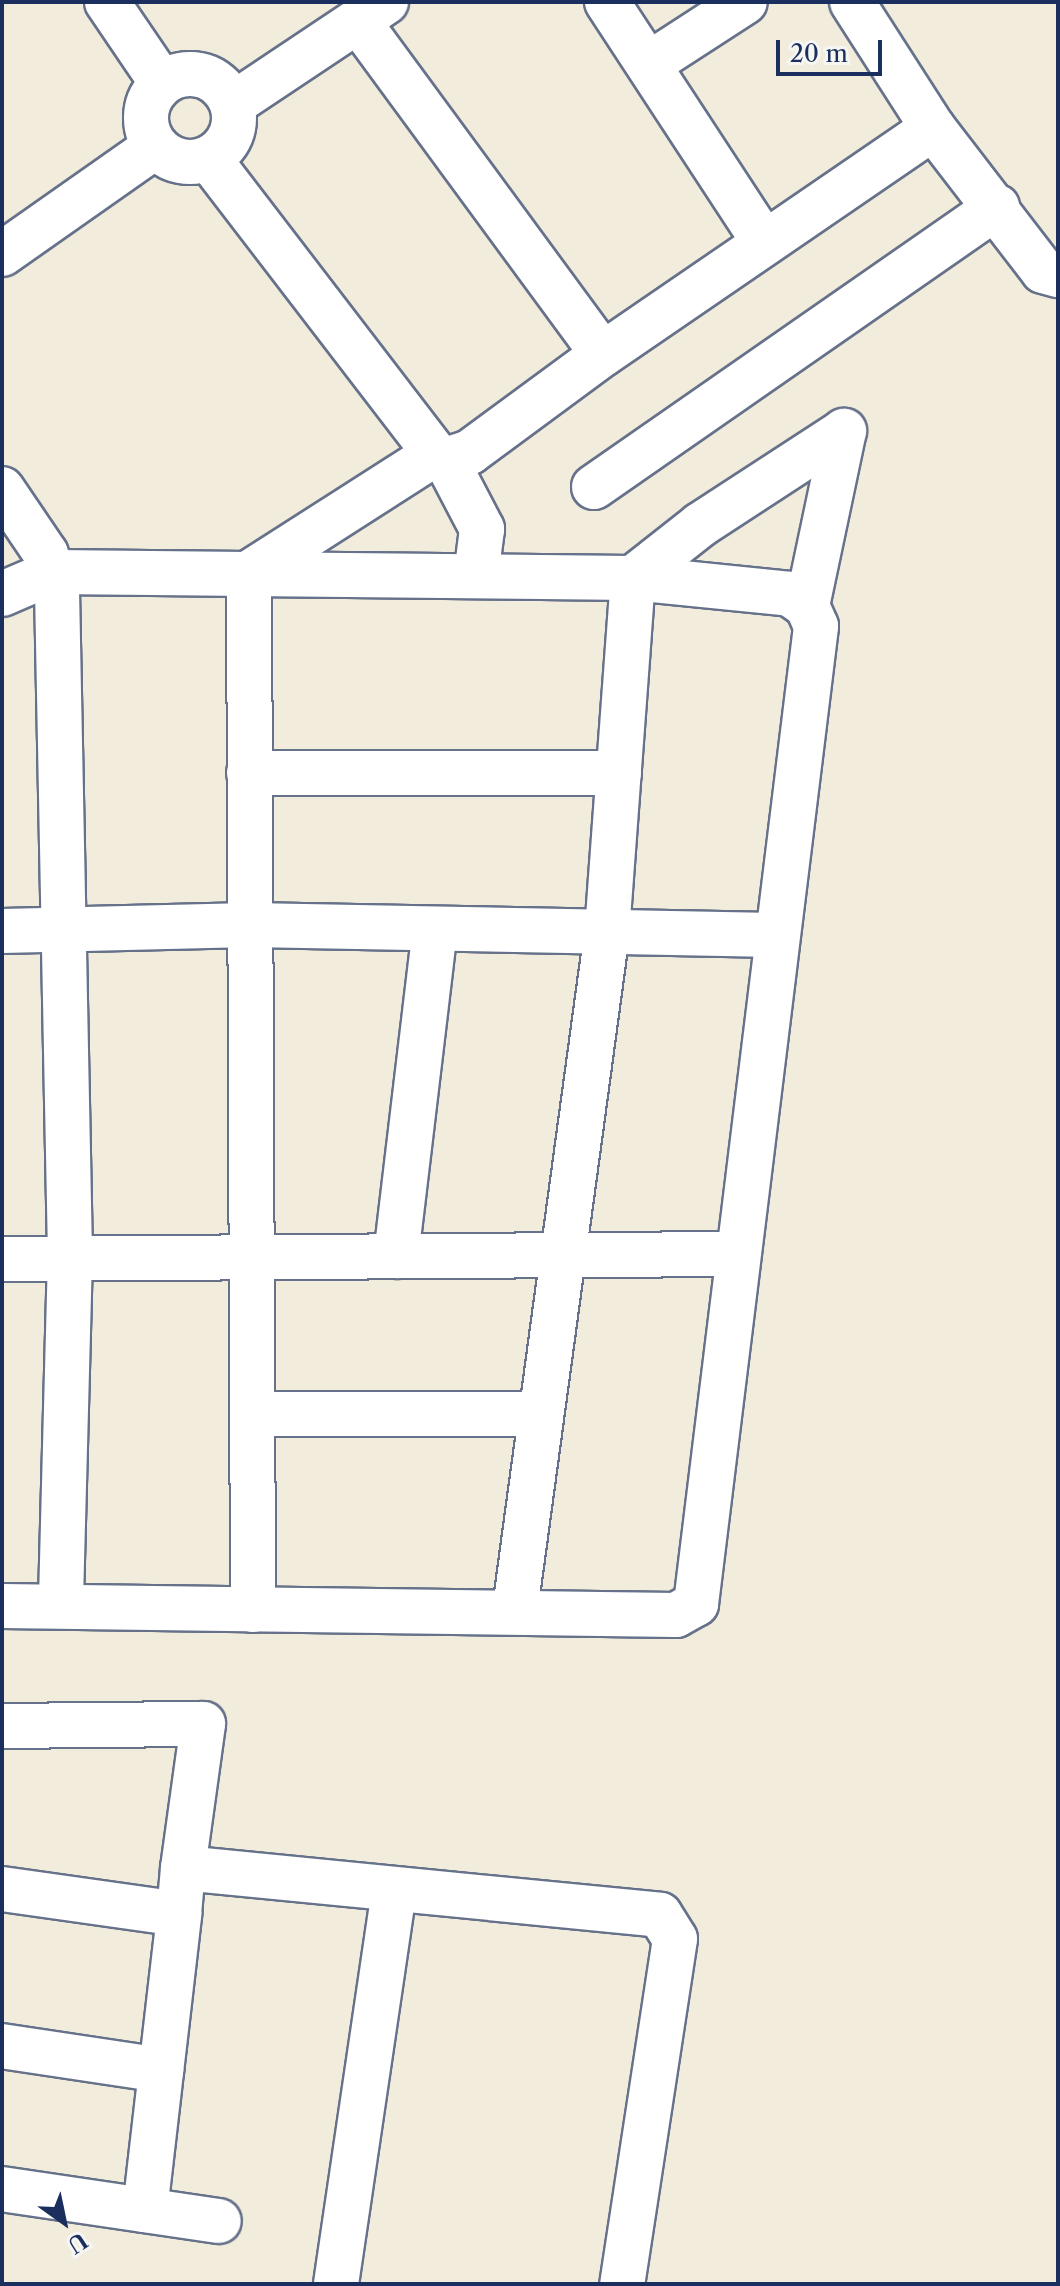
<!DOCTYPE html>
<style>
body{margin:0}
#map{position:relative;width:1060px;height:2286px;overflow:hidden;background:#f1ecdb;font-family:"Libre Caslon Text",serif}
div>[style]{position:absolute}
.roads{filter:drop-shadow(2px 0 #66718a) drop-shadow(-2px 0 #66718a) drop-shadow(0 2px #66718a) drop-shadow(0 -2px #66718a)}
.minor>*{height:44px;margin:-22px;padding:0 22px;transform-origin:22px;border-radius:22px;background:#fff}
.minor>.ring{margin:-22px;padding:0;box-sizing:content-box;background:none;border:44px solid #fff;border-radius:50%}
span{translate:-50% -50%;white-space:nowrap;text-align:center;line-height:1.15;-webkit-text-stroke:7px #f6f6f2;paint-order:stroke}
.frame{position:absolute;inset:0;border:4px solid #1b2f5e;pointer-events:none}
.north{position:absolute;left:24px;top:2182px;width:80px;height:80px;-webkit-text-stroke:6px #f6f6f2;paint-order:stroke;rotate:147deg;font-size:22px;font-weight:700;line-height:32px;text-align:center;color:#1b2f5e}
.north::after{content:'';display:block;margin:auto;width:28px;height:36px;background:#1b2f5e;clip-path:polygon(50% 0,100% 100%,50% 72%,0 100%)}
.scale{position:absolute;left:776px;top:40px;width:106px;height:36px;box-sizing:border-box;border:4px solid #1b2f5e;border-top:0;padding-left:10px;font-size:24px;line-height:28px;white-space:nowrap;color:#1b2f5e;-webkit-text-stroke:6px #f6f6f2;paint-order:stroke}
</style>
<div id="map">
<div class="roads">
<div class="minor">
<i style="left:107px;top:2px;width:98px;rotate:55.8deg"></i>
<i style="left:607px;top:2px;width:288px;rotate:56.8deg"></i>
<i style="left:852px;top:2px;width:150px;rotate:57.3deg"></i>
<i style="left:933px;top:128px;width:180px;rotate:52.4deg"></i>
<i style="left:1043px;top:271px;width:16px;rotate:15deg"></i>
<i style="left:358px;top:21px;width:413px;rotate:53.7deg"></i>
<i style="left:649px;top:64px;width:114px;rotate:-32.9deg"></i>
<i class="ring" style="left:146px;top:74px;width:44px;height:44px"></i>
<i style="left:233px;top:104px;width:184px;rotate:-33.7deg"></i>
<i style="left:209px;top:159px;width:372px;rotate:52.5deg"></i>
<i style="left:435px;top:454px;width:13px;rotate:29deg"></i>
<i style="left:446px;top:460px;width:25px;rotate:-18deg"></i>
<i style="left:470px;top:452px;width:165px;rotate:-36.4deg"></i>
<i style="left:603px;top:354px;width:400px;rotate:-34.4deg"></i>
<i style="left:2px;top:254px;width:186px;rotate:-35.1deg"></i>
<i style="left:446px;top:460px;width:78px;rotate:62.4deg"></i>
<i style="left:482px;top:529px;width:47px;rotate:97.3deg"></i>
<i style="left:594px;top:487px;width:491px;rotate:-34.8deg"></i>
<i style="left:2px;top:489px;width:78px;rotate:55.9deg"></i>
<i style="left:46px;top:554px;width:38px;rotate:73deg"></i>
<i style="left:57px;top:590px;width:666px;rotate:88.88deg"></i>
<i style="left:70px;top:1256px;width:349px;rotate:91.5deg"></i>
<i style="left:2px;top:594px;width:56px;rotate:-23.3deg"></i>
<i style="left:53px;top:572px;width:580px;rotate:0.59deg"></i>
<i style="left:633px;top:578px;width:158px;rotate:5.8deg"></i>
<i style="left:790px;top:594px;width:21px;rotate:35deg"></i>
<i style="left:249px;top:773px;width:370px"></i>
<i style="left:2px;top:931px;width:248px;rotate:-1.4deg"></i>
<i style="left:250px;top:925px;width:525px;rotate:1.09deg"></i>
<i style="left:396px;top:1256px;width:329px;rotate:-83.2deg"></i>
<i style="left:2px;top:1259px;width:736px;rotate:-0.39deg"></i>
<i style="left:252px;top:1414px;width:289px"></i>
<i style="left:2px;top:1606px;width:674px;rotate:0.77deg"></i>
<i style="left:676px;top:1615px;width:23px;rotate:-29deg"></i>
<i style="left:696px;top:1604px;width:985px;rotate:-83deg"></i>
<i style="left:816px;top:626px;width:22px;rotate:-114deg"></i>
<i style="left:807px;top:606px;width:179px;rotate:-78.1deg"></i>
<i style="left:515px;top:1609px;width:683px;rotate:-82.26deg"></i>
<i style="left:607px;top:932px;width:355px;rotate:-85.8deg"></i>
<i style="left:633px;top:578px;width:85px;rotate:-38.3deg"></i>
<i style="left:700px;top:525px;width:172px;rotate:-33.1deg"></i>
<i style="left:253px;top:1610px;width:1037px;rotate:-90.22deg"></i>
<i style="left:249px;top:573px;width:221px;rotate:-32.6deg"></i>
<i style="left:2px;top:1726px;width:201px;rotate:-0.6deg"></i>
<i style="left:203px;top:1724px;width:145px;rotate:97.9deg"></i>
<i style="left:2px;top:1889px;width:179px;rotate:8deg"></i>
<i style="left:179px;top:1914px;width:46px;rotate:-85deg"></i>
<i style="left:183px;top:1868px;width:479px;rotate:5.6deg"></i>
<i style="left:660px;top:1915px;width:28px;rotate:58deg"></i>
<i style="left:675px;top:1939px;width:349px;rotate:98.7deg"></i>
<i style="left:2px;top:2046px;width:161px;rotate:8.6deg"></i>
<i style="left:2px;top:2189px;width:219px;rotate:8.4deg"></i>
<i style="left:145px;top:2210px;width:298px;rotate:-83.4deg"></i>
<i style="left:336px;top:2284px;width:399px;rotate:-81.6deg"></i>
</div>
</div>
<div class="frame"></div>
<div class="north">U</div>
<div class="scale">20 m</div>
</div>
